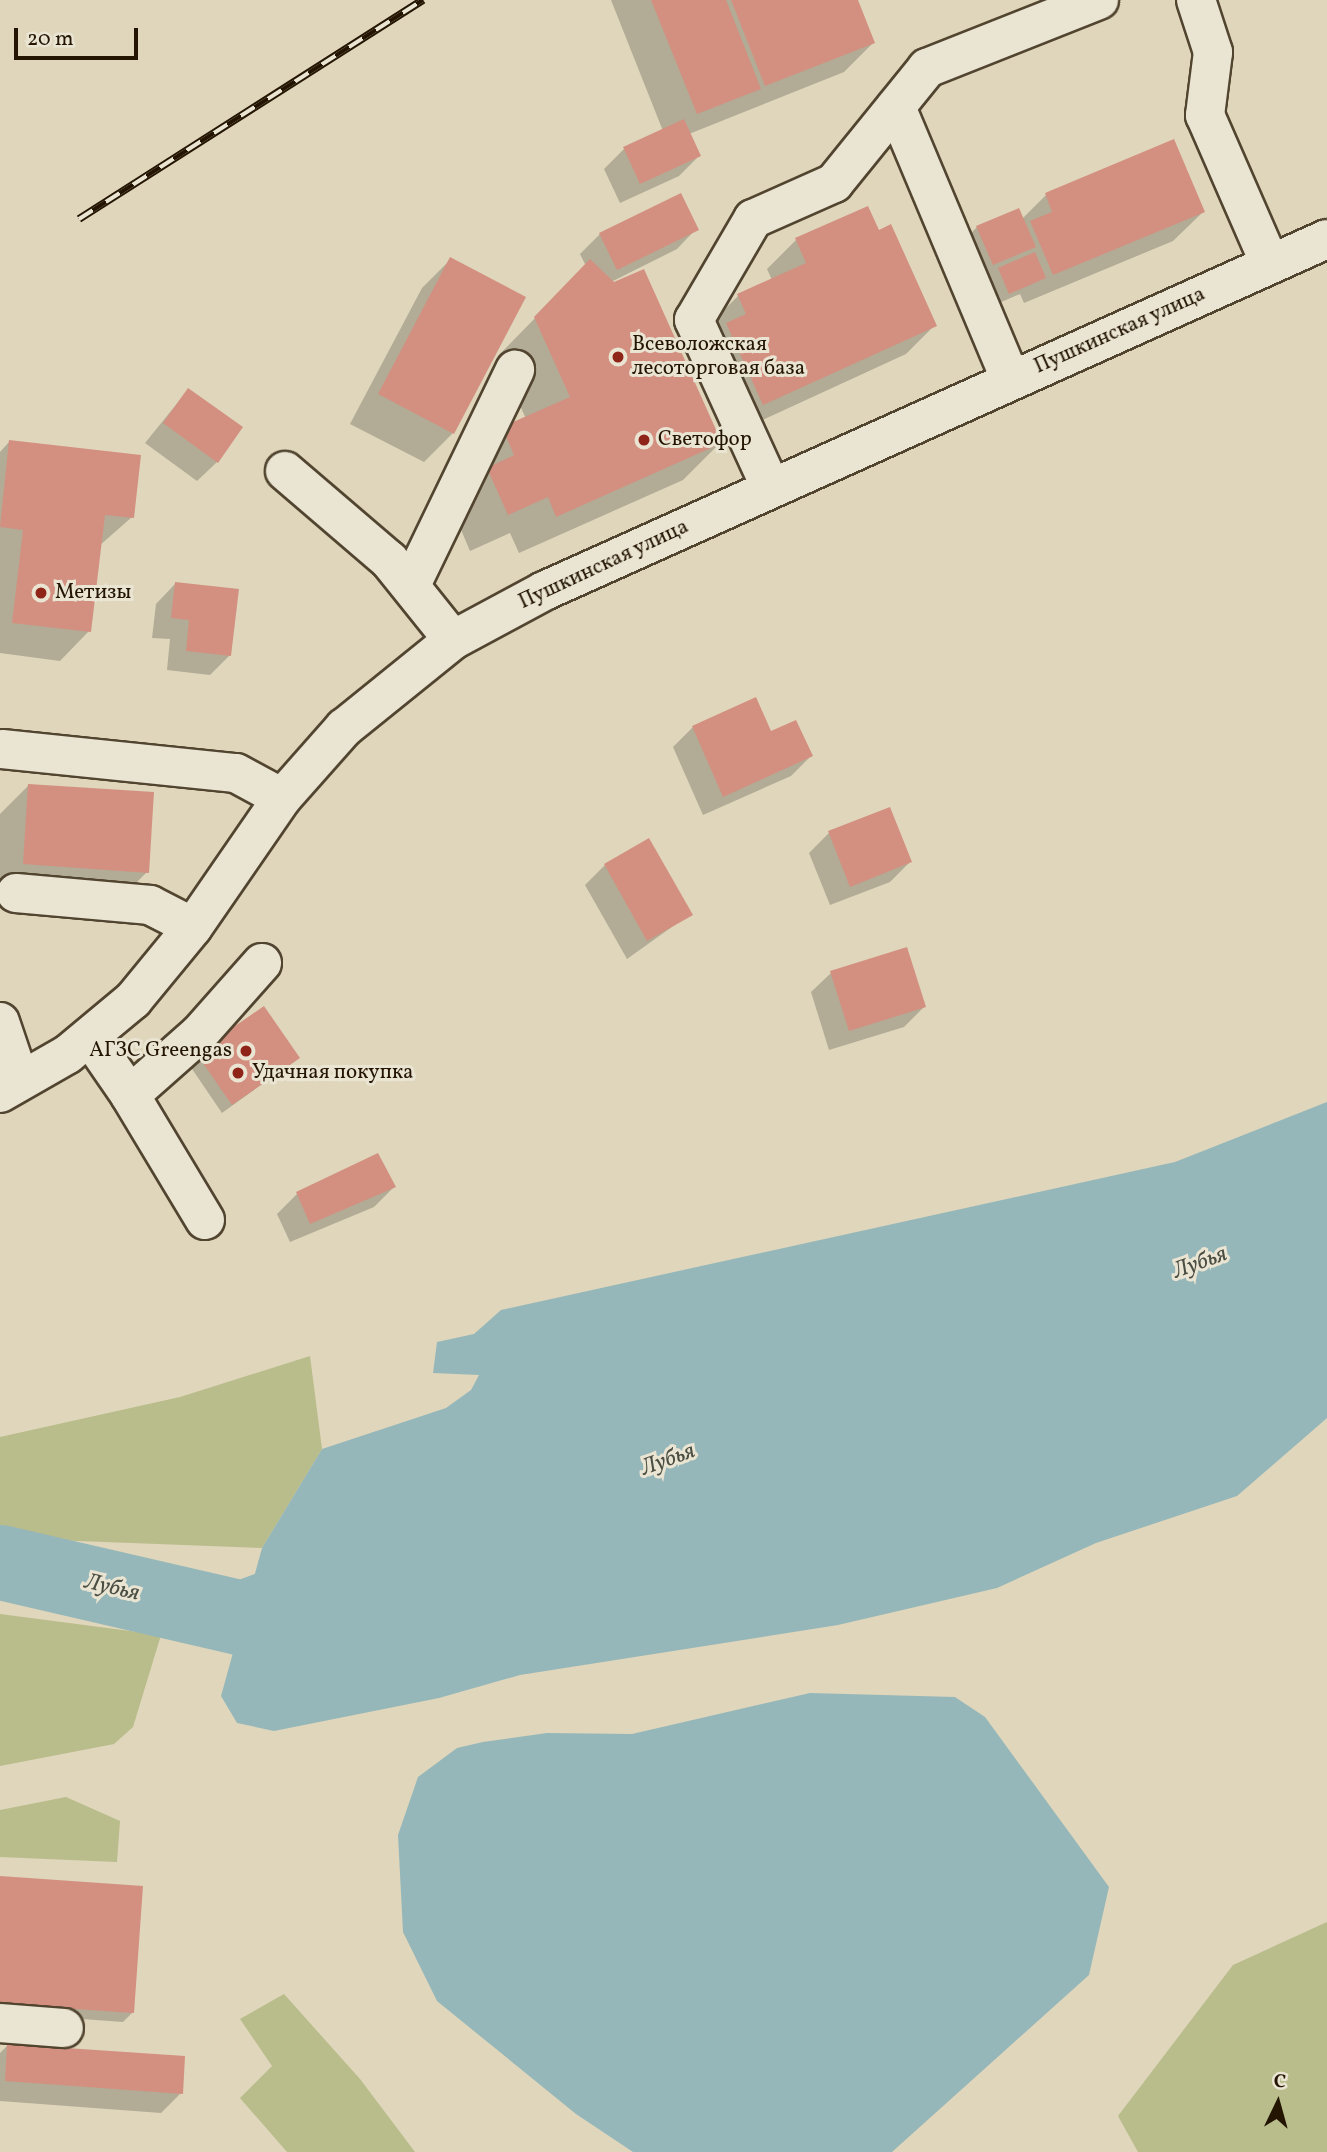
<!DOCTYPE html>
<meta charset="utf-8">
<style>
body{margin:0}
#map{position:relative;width:1327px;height:2152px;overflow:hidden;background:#dfd6bb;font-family:Vollkorn,serif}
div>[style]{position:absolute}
.green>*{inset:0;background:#b9bc8b}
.water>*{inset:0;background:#96b7b9}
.shadow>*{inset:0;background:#0003}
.river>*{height:75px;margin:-37.5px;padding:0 37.5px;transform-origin:37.5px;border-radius:37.5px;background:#96b7b9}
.building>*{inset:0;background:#d39081}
.roads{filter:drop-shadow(2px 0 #524530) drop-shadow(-2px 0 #524530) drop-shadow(0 2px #524530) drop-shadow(0 -2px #524530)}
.minor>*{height:38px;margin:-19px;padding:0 19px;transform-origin:19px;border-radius:19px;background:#eae4d3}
.rail>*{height:8px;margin-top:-4px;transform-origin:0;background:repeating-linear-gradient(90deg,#eae4d3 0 16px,#231502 0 32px);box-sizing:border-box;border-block:2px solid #231502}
.dots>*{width:19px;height:19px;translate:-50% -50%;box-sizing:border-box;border:4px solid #eae4d3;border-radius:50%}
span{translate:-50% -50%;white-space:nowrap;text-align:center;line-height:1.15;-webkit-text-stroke:6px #eae4d3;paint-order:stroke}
.street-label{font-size:21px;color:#231502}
.poi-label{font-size:21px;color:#231502}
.left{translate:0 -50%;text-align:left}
.right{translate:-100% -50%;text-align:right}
.water-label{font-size:23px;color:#4b4e42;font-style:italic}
.north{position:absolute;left:1243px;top:2068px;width:70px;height:70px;-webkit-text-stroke:5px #eae4d3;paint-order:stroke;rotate:5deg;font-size:19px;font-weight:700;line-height:28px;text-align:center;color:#231502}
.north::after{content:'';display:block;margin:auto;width:24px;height:32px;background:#231502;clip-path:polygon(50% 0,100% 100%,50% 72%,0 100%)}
.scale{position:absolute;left:14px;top:28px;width:124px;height:32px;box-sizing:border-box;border:4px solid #231502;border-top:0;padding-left:9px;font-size:21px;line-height:24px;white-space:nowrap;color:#231502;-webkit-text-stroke:5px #eae4d3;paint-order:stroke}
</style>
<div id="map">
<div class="green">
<i style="clip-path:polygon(310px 1356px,322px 1449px,262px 1548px,0 1538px,0 1437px,180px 1397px)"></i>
<i style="clip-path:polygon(0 1614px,161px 1635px,133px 1727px,114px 1744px,0 1766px)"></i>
<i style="clip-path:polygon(66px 1797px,120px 1821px,117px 1862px,0 1857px,0 1810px)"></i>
<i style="clip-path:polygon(1327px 1922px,1327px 2152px,1138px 2152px,1118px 2116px,1233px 1965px)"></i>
<i style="clip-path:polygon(284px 1994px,360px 2079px,415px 2152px,287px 2152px,240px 2098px,272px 2066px,240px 2019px)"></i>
</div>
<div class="water">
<i style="clip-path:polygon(1327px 1102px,1327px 1418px,1237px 1496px,1096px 1543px,997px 1588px,838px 1625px,520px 1675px,439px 1698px,274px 1731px,237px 1723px,221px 1696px,262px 1548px,322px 1449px,446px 1408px,471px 1390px,479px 1375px,433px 1373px,437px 1342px,474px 1334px,501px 1310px,1175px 1162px)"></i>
<i style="clip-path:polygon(810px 1693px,955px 1697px,985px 1717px,1109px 1887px,1089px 1975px,892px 2152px,633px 2152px,576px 2114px,437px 2001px,403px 1932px,398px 1835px,418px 1777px,457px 1748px,483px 1742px,547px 1733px,632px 1734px)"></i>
</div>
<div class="shadow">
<i style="clip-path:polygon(611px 0,856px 0,873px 43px,844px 72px,689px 134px,699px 156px,679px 176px,620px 203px,604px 169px,624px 149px,663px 131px)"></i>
<i style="clip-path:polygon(1173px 142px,1203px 212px,1173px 241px,1024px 303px,1020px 294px,999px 303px,958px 247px,977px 227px,1022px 219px,1046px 195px)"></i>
<i style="clip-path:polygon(696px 229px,677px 249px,611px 282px,720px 443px,683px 480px,519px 553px,510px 533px,470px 551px,451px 506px,503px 429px,526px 419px,498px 356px,586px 266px,580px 254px,600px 234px)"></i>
<i style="clip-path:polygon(878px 233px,935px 325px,906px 354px,734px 433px,709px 325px,738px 296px,772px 280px,767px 269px,796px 240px)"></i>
<i style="clip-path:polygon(451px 259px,453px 433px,424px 462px,350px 424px,422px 288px)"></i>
<i style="clip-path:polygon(188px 390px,217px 462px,197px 481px,145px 443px)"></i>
<i style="clip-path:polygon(9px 442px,132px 517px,99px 546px,89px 631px,60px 661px,0 653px,0 452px)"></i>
<i style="clip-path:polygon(175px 584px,230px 655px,210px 675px,167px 670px,170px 639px,152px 638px,156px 604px)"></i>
<i style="clip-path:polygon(693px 727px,770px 734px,811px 756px,791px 776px,703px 815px,673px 747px)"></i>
<i style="clip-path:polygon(29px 785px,147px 872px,118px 901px,0 893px,0 814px)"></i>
<i style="clip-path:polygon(829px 833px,910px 862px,890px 882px,830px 905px,809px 853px)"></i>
<i style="clip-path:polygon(605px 865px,690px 914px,627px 959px,585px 885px)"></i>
<i style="clip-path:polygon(831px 973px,924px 1007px,904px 1027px,829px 1050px,811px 992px)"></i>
<i style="clip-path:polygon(197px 1054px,298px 1058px,222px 1113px,188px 1063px)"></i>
<i style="clip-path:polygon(394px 1187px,374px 1207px,290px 1242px,277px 1214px,297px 1194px)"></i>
<i style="clip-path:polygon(0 1878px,133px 2012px,123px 2022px,0 2013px)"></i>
<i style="clip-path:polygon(8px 2045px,181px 2093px,161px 2113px,0 2101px,0 2053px)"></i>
</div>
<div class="river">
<i style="left:0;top:1562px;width:248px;rotate:13deg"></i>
<i style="left:242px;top:1618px;width:104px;rotate:-20.2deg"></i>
</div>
<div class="building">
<i style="clip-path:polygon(651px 0,726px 0,761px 89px,697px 114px)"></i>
<i style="clip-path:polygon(731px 0,858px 0,875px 43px,765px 86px)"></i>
<i style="clip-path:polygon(684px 119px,701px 156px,640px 184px,623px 147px)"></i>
<i style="clip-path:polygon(1174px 139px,1205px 212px,1053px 275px,1030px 221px,1052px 212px,1045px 193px)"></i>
<i style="clip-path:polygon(681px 193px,699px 230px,617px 270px,599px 233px)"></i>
<i style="clip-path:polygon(868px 206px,879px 230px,891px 224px,937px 326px,763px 405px,726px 323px,746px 314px,737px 294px,806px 263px,795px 238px)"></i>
<i style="clip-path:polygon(1019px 208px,1036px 247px,993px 265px,976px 226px)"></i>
<i style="clip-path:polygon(1035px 252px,1046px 278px,1009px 294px,998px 268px)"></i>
<i style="clip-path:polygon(450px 257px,526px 297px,454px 434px,378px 394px)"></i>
<i style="clip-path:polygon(590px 259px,614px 282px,644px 269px,722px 443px,556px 517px,548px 497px,508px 515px,487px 468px,514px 455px,502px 427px,570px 397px,534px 317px)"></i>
<i style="clip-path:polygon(188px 388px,243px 427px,218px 463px,163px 423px)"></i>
<i style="clip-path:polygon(9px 440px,141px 455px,134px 518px,105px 515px,91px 632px,12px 623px,23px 530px,0 527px)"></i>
<i style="clip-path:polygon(175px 582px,239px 589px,231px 656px,186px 651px,189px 620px,171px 618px)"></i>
<i style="clip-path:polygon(756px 697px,771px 731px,796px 720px,813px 756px,723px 797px,692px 726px)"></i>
<i style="clip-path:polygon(28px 784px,154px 792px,149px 873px,23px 864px)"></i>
<i style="clip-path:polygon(890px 807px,912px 862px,850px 887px,828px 831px)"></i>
<i style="clip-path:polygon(649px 838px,693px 915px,647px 941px,604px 864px)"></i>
<i style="clip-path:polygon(907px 947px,926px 1007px,849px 1031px,830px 971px)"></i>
<i style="clip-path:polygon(264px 1006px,300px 1058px,232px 1105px,196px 1053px)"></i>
<i style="clip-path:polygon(378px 1153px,396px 1187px,310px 1224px,296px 1192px)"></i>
<i style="clip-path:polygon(0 1876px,143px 1886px,134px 2013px,0 2004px)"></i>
<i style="clip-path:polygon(7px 2044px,185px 2056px,183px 2094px,5px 2081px)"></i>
</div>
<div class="roads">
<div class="minor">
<i style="left:1196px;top:0;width:55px;rotate:71.9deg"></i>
<i style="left:1213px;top:52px;width:64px;rotate:97.2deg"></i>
<i style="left:1205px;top:115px;width:163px;rotate:66.4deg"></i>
<i style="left:896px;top:107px;width:296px;rotate:67.2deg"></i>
<i style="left:285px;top:471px;width:137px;rotate:40.6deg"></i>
<i style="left:389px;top:560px;width:102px;rotate:51.3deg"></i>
<i style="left:771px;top:488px;width:185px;rotate:-114.6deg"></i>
<i style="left:694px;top:320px;width:117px;rotate:-59.7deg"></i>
<i style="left:753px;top:219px;width:89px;rotate:-24deg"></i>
<i style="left:834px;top:183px;width:148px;rotate:-51deg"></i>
<i style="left:927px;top:68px;width:185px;rotate:-21.6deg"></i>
<i style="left:412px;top:583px;width:237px;rotate:-64.2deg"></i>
<i style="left:2px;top:749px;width:235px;rotate:5.9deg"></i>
<i style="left:236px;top:773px;width:52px;rotate:28.5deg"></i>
<i style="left:16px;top:893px;width:135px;rotate:5.1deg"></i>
<i style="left:150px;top:905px;width:48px;rotate:27.1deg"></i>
<i style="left:0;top:1022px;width:62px;rotate:71.3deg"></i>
<i style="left:90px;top:1037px;width:70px;rotate:55.4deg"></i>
<i style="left:0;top:1093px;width:78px;rotate:-29.8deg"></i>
<i style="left:68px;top:1054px;width:85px;rotate:-39.7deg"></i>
<i style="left:133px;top:1000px;width:94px;rotate:-50.6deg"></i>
<i style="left:193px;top:927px;width:157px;rotate:-55.4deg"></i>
<i style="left:282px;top:798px;width:94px;rotate:-48.5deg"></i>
<i style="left:344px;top:728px;width:140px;rotate:-38.9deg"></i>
<i style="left:453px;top:640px;width:103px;rotate:-28.3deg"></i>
<i style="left:544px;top:591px;width:858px;rotate:-24.21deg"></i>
<i style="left:205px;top:1220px;width:146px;rotate:-121deg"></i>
<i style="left:130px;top:1095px;width:92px;rotate:-41.5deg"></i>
<i style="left:199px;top:1034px;width:95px;rotate:-48.4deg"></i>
<i style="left:0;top:2023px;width:64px;rotate:4.5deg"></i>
</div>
</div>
<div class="rail">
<i style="left:79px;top:219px;width:408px;rotate:-32.5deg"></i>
</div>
<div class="dots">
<i style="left:618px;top:357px;background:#8f2418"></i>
<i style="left:644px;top:440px;background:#8f2418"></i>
<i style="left:41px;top:593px;background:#8f2418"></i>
<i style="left:246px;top:1051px;background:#8f2418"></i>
<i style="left:238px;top:1073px;background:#8f2418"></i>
</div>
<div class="street-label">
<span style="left:1120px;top:331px;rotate:-24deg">Пушкинская улица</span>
<span style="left:604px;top:565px;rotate:-25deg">Пушкинская улица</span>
</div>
<div class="poi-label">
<span class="left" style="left:632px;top:357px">Всеволожская<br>лесоторговая база</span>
<span class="left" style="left:658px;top:440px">Светофор</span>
<span class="left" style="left:55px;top:593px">Метизы</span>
<span class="right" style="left:232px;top:1051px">АГЗС Greengas</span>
<span class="left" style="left:252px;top:1073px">Удачная покупка</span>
</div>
<div class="water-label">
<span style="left:1200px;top:1263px;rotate:-20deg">Лубья</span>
<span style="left:668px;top:1460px;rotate:-20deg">Лубья</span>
<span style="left:112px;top:1588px;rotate:13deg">Лубья</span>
</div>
<div class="north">С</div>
<div class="scale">20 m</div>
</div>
